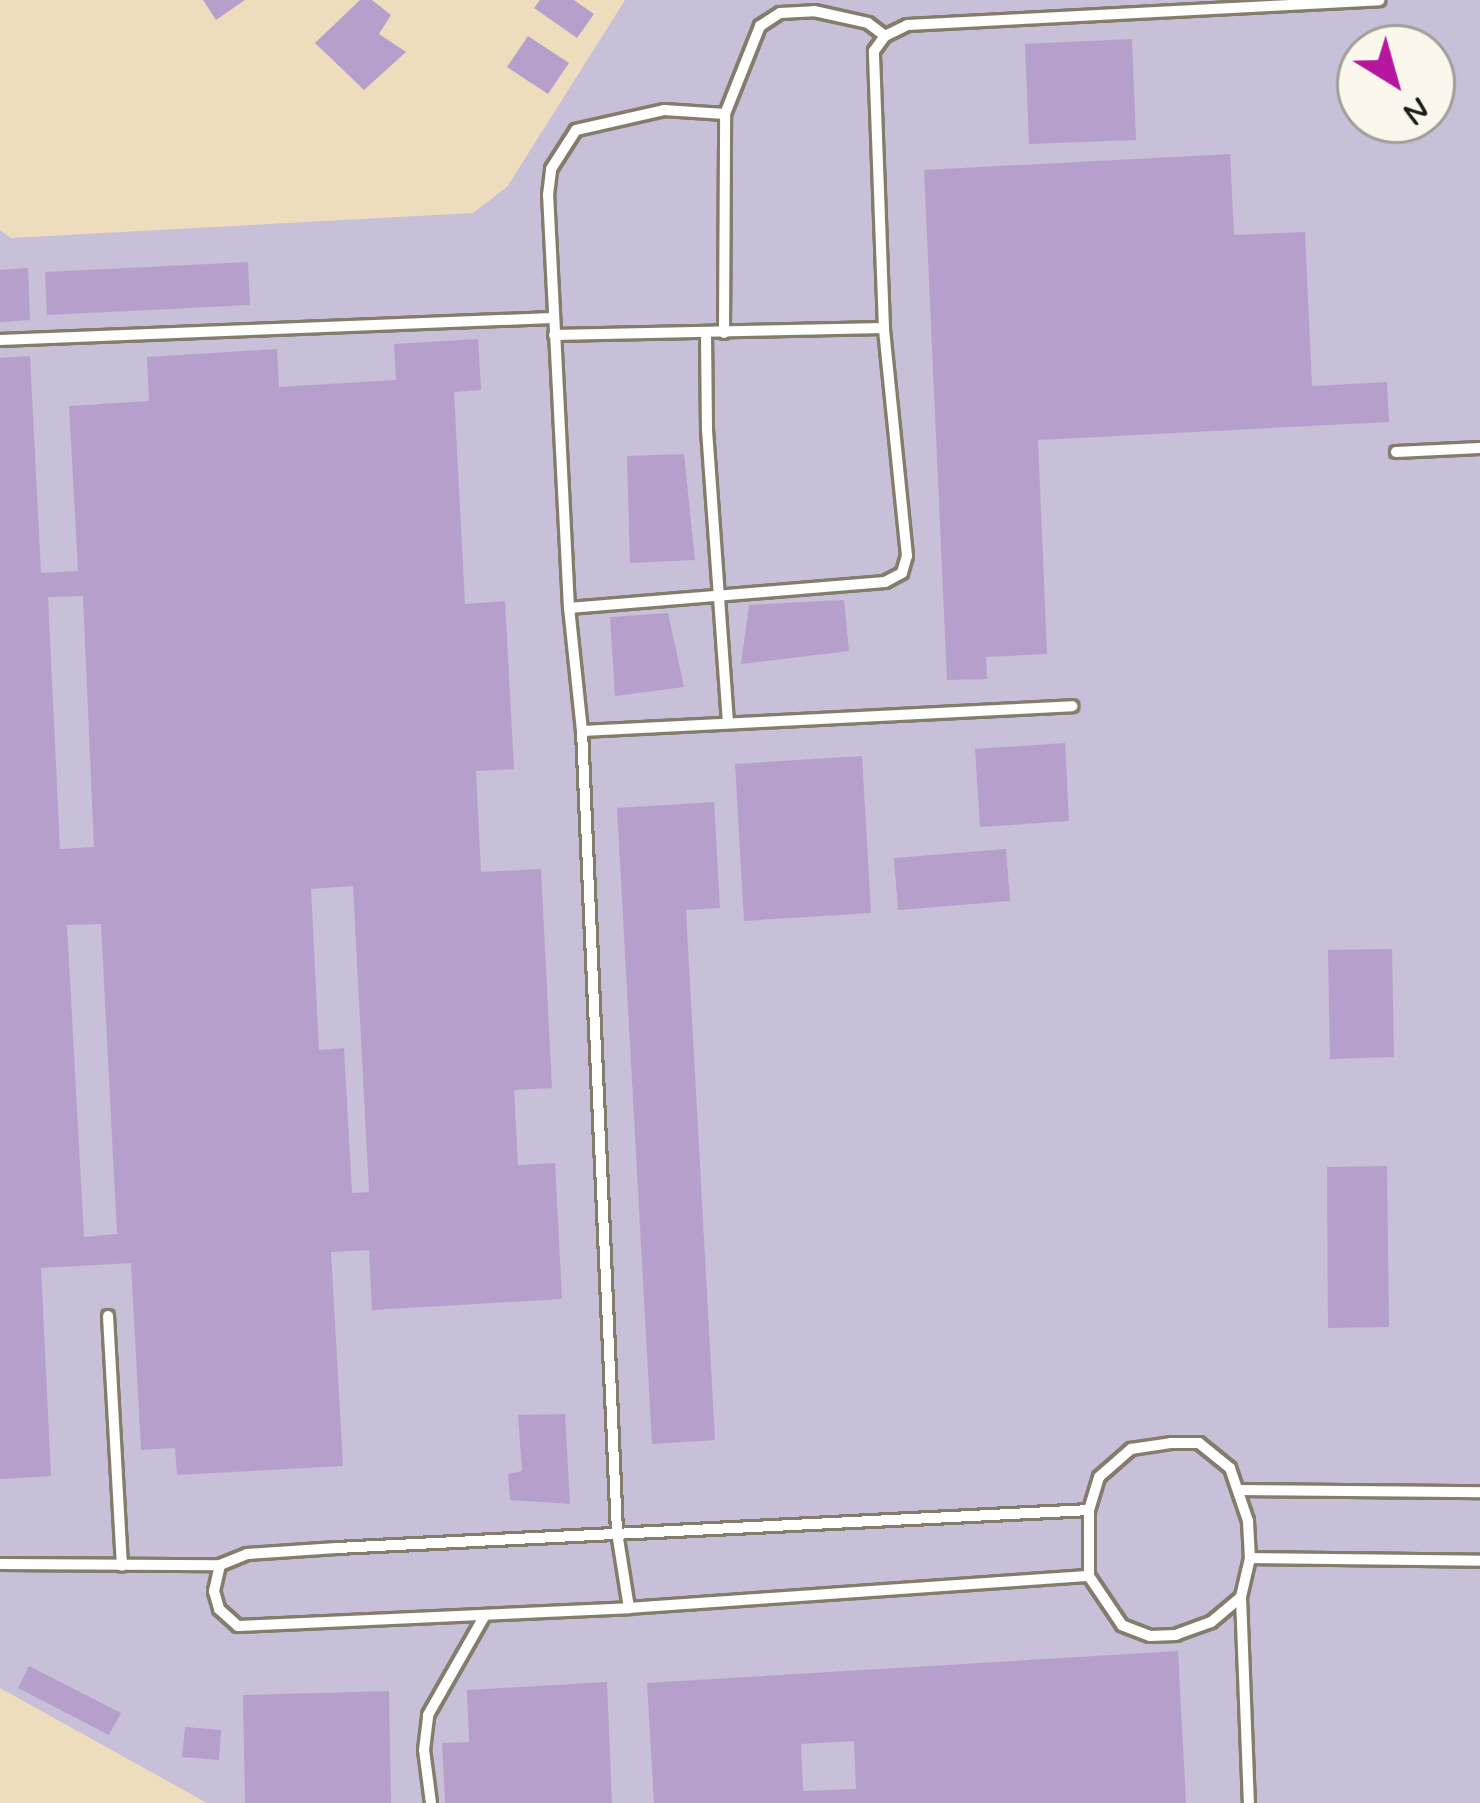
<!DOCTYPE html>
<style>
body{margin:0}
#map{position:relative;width:1480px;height:1803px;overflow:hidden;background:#eeddbc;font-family:Mynerve,sans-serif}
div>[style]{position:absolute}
.industrial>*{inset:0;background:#c8bfd8}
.building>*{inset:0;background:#b79fcc}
.roads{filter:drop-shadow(3px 0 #857c6c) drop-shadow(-3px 0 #857c6c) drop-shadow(0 3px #857c6c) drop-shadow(0 -3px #857c6c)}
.service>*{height:10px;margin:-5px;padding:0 5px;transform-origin:5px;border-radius:5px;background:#fff}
span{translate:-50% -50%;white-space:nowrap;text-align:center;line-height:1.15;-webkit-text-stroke:10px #fbf7ec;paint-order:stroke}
.north{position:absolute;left:1336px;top:24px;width:120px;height:120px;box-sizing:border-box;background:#fbf7ec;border:3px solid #a29f99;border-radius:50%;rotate:143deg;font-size:33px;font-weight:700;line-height:48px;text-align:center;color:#1c1c1c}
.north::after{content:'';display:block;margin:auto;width:42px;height:54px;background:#b5179e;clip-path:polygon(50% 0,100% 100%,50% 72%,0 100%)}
</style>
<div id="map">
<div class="industrial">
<i style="clip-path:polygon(evenodd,625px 0,1480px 0,1480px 1803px,207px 1803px,0 1688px,0 230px,11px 238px,473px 213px,507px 187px,625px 0,1360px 48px,1432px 48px,1432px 120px,1360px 120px,1360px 48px)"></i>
</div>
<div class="building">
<i style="clip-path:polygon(203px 0,245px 0,216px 20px)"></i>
<i style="clip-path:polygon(360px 0,372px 0,391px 15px,379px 34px,406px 52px,364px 90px,315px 43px)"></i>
<i style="clip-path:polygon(540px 0,574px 0,594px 14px,577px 38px,534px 8px)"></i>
<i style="clip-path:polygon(528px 36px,569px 63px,548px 94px,507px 67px)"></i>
<i style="clip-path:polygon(1132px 39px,1136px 140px,1029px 144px,1025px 44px)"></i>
<i style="clip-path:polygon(1230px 154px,1234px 235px,1305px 232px,1312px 386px,1387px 382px,1389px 422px,1038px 440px,1047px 654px,986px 657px,987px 679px,947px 680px,924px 170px)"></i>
<i style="clip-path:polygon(248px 262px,250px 305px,47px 315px,45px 272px)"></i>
<i style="clip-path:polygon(28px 268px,30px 320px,0 322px,0 270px)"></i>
<i style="clip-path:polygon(evenodd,478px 339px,481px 390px,454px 392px,465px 604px,505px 601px,514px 769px,476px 771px,481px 872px,541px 869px,552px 1088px,514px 1090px,518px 1165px,555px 1163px,562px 1299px,372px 1310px,369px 1250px,331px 1252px,343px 1466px,177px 1475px,175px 1448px,141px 1450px,131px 1263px,41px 1268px,51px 1476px,0 1479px,0 358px,30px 356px,41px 573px,78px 571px,69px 406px,149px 401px,147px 357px,277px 349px,279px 387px,396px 380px,394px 344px,478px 339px,83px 596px,94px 847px,60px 849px,48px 597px,83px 596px,478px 339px,353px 886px,369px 1192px,352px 1193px,344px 1048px,319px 1050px,311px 889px,353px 886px,478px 339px,101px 924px,117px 1234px,84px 1237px,67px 925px,101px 924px)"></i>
<i style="clip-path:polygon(684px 454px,695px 560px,630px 563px,627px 456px)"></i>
<i style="clip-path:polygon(844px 600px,849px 651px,741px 664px,749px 605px)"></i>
<i style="clip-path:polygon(668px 613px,684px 687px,615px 696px,610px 617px)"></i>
<i style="clip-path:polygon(1065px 743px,1069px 821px,980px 827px,975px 749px)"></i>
<i style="clip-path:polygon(862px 756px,871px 913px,744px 921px,735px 764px)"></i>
<i style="clip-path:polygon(714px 802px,720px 908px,686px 910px,715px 1440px,652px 1444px,617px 808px)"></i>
<i style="clip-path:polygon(1006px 849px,1010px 901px,898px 910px,894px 858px)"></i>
<i style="clip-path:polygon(1392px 949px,1394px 1057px,1330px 1059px,1328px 950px)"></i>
<i style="clip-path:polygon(1387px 1166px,1389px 1327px,1328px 1328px,1327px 1167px)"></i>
<i style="clip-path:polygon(565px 1414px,570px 1504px,510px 1500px,508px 1474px,522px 1471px,518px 1415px)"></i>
<i style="clip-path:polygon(evenodd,1178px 1651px,1186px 1803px,654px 1803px,647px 1683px,1178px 1651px,854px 1741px,856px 1789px,803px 1791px,801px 1744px,854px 1741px)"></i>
<i style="clip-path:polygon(29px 1666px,121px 1713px,109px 1735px,18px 1688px)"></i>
<i style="clip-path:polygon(607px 1682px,612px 1803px,445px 1803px,442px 1743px,469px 1742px,467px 1690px)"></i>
<i style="clip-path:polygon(389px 1691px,391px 1803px,245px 1803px,243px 1695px)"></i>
<i style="clip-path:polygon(185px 1727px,221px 1730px,219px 1760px,182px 1757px)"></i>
</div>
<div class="roads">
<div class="service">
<i style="left:724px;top:333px;width:219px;rotate:-89.7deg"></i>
<i style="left:725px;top:114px;width:95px;rotate:-68.3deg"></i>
<i style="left:760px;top:26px;width:24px;rotate:-33deg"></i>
<i style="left:780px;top:13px;width:34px;rotate:-3deg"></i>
<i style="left:814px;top:11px;width:55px;rotate:12.5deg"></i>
<i style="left:868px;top:23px;width:21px;rotate:37deg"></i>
<i style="left:706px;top:334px;width:96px;rotate:89.4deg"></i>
<i style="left:707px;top:430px;width:294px;rotate:85.9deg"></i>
<i style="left:554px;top:335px;width:330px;rotate:-1.2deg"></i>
<i style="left:0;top:340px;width:553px;rotate:-2.28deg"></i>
<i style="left:1396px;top:452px;width:84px;rotate:-2.7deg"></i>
<i style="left:569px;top:608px;width:317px;rotate:-4.7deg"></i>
<i style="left:885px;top:582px;width:19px;rotate:-28deg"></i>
<i style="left:902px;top:573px;width:18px;rotate:-74deg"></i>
<i style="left:907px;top:556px;width:229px;rotate:-95.8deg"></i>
<i style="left:884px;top:328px;width:277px;rotate:-92.1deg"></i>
<i style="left:874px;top:51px;width:19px;rotate:-54deg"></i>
<i style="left:885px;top:36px;width:25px;rotate:-26deg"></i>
<i style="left:908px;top:25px;width:472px;rotate:-3deg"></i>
<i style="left:582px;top:731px;width:491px;rotate:-2.9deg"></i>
<i style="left:108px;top:1316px;width:250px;rotate:86.8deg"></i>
<i style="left:1171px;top:1443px;width:28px"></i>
<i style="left:1199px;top:1443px;width:40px;rotate:39deg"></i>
<i style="left:1230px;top:1468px;width:56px;rotate:71.2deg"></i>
<i style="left:1248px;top:1521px;width:37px;rotate:87deg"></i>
<i style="left:1250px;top:1558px;width:40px;rotate:103deg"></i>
<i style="left:1241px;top:1597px;width:39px;rotate:140deg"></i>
<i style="left:1211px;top:1622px;width:37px;rotate:160deg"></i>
<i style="left:1176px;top:1635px;width:26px;rotate:178deg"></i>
<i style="left:1150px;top:1636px;width:30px;rotate:-159deg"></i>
<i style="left:1122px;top:1625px;width:59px;rotate:-124deg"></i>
<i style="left:1089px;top:1576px;width:66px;rotate:-90deg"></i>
<i style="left:1089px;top:1510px;width:34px;rotate:-73deg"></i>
<i style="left:1099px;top:1477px;width:43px;rotate:-41.2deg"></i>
<i style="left:1131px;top:1449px;width:40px;rotate:-8.5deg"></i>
<i style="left:1241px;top:1490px;width:239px;rotate:0.5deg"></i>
<i style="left:1250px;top:1558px;width:230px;rotate:0.7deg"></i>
<i style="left:0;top:1564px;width:220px;rotate:0.3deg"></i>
<i style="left:220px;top:1565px;width:29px;rotate:-22deg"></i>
<i style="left:247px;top:1554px;width:90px;rotate:-3.8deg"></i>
<i style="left:337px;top:1548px;width:753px;rotate:-2.89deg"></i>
<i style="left:220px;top:1565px;width:27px;rotate:103deg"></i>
<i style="left:214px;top:1591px;width:19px;rotate:74deg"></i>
<i style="left:219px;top:1609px;width:25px;rotate:42deg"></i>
<i style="left:238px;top:1626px;width:391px;rotate:-2.6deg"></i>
<i style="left:629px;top:1608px;width:461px;rotate:-4deg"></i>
<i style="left:1241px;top:1597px;width:206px;rotate:87.8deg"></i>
<i style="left:629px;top:1608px;width:77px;rotate:-99deg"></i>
<i style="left:617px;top:1532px;width:802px;rotate:-92.5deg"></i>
<i style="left:582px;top:731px;width:124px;rotate:-96deg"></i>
<i style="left:569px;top:608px;width:414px;rotate:-92.9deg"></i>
<i style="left:548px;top:195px;width:26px;rotate:-83deg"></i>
<i style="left:551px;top:169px;width:46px;rotate:-57.3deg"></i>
<i style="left:576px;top:130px;width:90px;rotate:-12.8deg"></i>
<i style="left:664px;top:110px;width:61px;rotate:3.8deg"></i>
<i style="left:431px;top:1803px;width:53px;rotate:-97.5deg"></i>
<i style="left:424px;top:1750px;width:35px;rotate:-83deg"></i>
<i style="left:428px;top:1715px;width:113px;rotate:-60.3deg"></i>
</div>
</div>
<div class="north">N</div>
</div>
